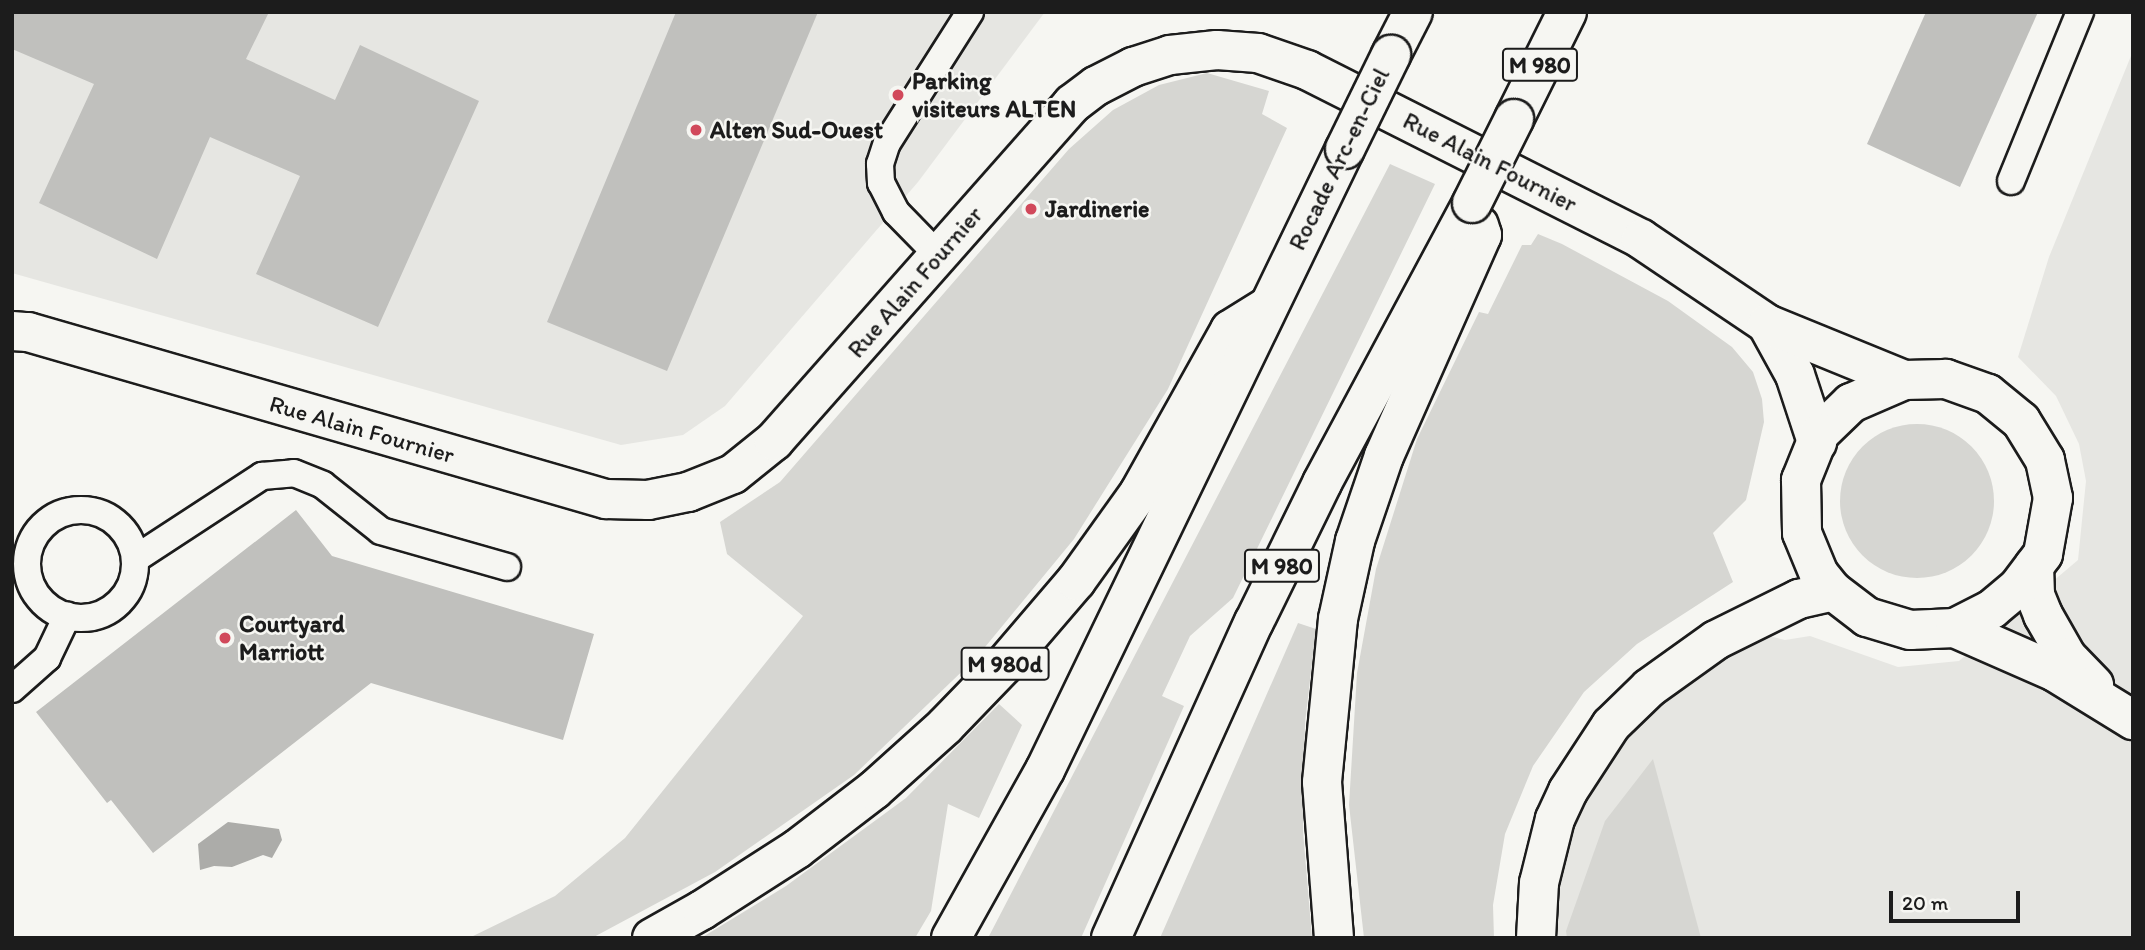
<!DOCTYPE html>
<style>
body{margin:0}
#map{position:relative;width:2145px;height:950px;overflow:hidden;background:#f6f6f2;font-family:Itim,sans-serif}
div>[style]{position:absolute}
.built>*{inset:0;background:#e6e6e2}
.green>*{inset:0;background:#d6d6d2}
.round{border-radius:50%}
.water>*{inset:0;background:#acaca9}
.building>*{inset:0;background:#c0c0bd}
.roads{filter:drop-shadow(2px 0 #1c1c1c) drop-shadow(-2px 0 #1c1c1c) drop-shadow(0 2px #1c1c1c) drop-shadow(0 -2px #1c1c1c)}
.lane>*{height:26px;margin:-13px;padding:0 13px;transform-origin:13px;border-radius:13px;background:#f6f6f2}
.lane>.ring{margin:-13px;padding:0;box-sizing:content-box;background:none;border:26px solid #f6f6f2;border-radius:50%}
.street>*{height:38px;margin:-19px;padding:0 19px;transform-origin:19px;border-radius:19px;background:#f6f6f2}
.highway>*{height:38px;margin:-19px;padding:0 19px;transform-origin:19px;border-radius:19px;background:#f6f6f2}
.bridges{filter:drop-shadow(2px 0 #1c1c1c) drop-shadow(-2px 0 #1c1c1c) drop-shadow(0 2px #1c1c1c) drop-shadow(0 -2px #1c1c1c)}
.highway-bridge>*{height:38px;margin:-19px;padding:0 19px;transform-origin:19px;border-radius:19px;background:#f6f6f2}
.dots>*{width:19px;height:19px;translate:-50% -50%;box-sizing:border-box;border:4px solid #f6f6f2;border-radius:50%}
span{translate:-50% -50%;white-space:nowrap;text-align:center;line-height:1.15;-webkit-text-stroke:5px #f6f6f2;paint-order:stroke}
.shield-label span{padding:2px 5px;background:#f6f6f2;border:2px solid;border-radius:5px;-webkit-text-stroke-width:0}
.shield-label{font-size:23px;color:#1c1c1c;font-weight:700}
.poi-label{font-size:24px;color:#1c1c1c;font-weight:700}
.left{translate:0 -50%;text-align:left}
.street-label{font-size:24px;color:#1c1c1c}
.frame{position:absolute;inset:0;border:14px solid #1c1c1c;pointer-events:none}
.scale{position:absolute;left:1889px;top:891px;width:131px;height:32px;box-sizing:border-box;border:4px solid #1c1c1c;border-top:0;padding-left:9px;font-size:21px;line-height:24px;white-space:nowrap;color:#1c1c1c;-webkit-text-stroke:5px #f6f6f2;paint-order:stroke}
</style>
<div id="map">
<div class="built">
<i style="clip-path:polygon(12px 12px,1045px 12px,918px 182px,725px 406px,683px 435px,621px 445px,12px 273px)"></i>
<i style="clip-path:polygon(2133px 51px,2133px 938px,1537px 938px,1568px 791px,1738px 628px,1785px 640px,1810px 636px,1898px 667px,1959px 661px,2078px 560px,2086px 481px,2079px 444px,2056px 396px,2018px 357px,2049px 257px)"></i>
</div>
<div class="green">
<i style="clip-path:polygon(1207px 73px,1269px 91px,1262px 114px,1287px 128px,1168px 389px,1074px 539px,976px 658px,854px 775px,715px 872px,592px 938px,469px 938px,555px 896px,625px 838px,803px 616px,727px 554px,720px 522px,780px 482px,1069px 149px,1113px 110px,1159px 85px)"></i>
<i style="clip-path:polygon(1390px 164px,1435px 184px,1233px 598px,1190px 636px,1162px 696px,1184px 706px,1081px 938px,988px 938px)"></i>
<i style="clip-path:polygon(1538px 234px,1562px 244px,1668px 301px,1732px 347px,1753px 372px,1762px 399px,1764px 422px,1746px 500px,1713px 533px,1733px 582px,1637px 644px,1584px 692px,1533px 766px,1505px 834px,1493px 905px,1494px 938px,1364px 938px,1349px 805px,1357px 673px,1376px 569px,1417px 439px,1479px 312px,1488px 314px,1522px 245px,1531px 245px)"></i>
<i class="round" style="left:1840px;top:424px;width:154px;height:154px"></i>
<i style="clip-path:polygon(1298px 623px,1316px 629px,1305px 723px,1303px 831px,1312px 938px,1160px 938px)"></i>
<i style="clip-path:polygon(999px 704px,1022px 725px,979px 818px,948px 804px,931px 911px,915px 938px,701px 938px,786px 886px,906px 798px)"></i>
<i style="clip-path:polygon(1653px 759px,1701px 938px,1567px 938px,1566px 931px,1605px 821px)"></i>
</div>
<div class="water">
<i style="clip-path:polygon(228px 822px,279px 829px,282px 840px,272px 858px,263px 855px,232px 867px,214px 866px,200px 870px,198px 844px)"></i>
</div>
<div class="building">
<i style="clip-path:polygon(12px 12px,269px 12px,246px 59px,335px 100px,360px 45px,479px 101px,378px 327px,256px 274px,300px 176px,210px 137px,157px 259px,39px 203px,94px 84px,12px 49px)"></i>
<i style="clip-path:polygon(676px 12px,818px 12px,667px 371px,547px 322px)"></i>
<i style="clip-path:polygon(1926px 12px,2038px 12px,1960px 187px,1867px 144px)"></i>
<i style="clip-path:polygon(296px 510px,332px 556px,594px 634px,563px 740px,371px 683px,153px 853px,111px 800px,107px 803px,36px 712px)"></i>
</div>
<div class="roads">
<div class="lane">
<i style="left:2011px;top:181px;width:183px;rotate:-67.8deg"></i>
<i style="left:938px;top:255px;width:60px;rotate:-134.3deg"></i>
<i style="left:896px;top:212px;width:33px;rotate:-117deg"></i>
<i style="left:881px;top:183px;width:19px;rotate:-93deg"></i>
<i style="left:880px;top:164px;width:22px;rotate:-72deg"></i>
<i style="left:887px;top:143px;width:155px;rotate:-57.6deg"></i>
<i class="ring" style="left:27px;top:510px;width:82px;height:82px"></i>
<i style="left:135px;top:559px;width:152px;rotate:-33.2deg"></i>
<i style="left:262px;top:476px;width:32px;rotate:-5deg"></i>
<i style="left:294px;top:473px;width:31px;rotate:22deg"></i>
<i style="left:323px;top:485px;width:74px;rotate:38.4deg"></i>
<i style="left:381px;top:531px;width:131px;rotate:15.9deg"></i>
<i style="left:12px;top:689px;width:47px;rotate:-41.5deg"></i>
<i style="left:47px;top:658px;width:47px;rotate:-64.5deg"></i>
</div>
<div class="street">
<i style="left:1767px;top:324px;width:58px;rotate:61.2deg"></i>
<i style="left:1795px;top:375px;width:71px;rotate:71.8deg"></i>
<i style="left:12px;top:331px;width:16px;rotate:4deg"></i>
<i style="left:28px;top:332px;width:602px;rotate:16.12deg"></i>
<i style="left:606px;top:499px;width:42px;rotate:1.4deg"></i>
<i style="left:648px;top:500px;width:41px;rotate:-11.3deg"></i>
<i style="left:688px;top:492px;width:48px;rotate:-21.8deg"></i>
<i style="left:733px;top:474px;width:53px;rotate:-38.8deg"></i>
<i style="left:774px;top:441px;width:450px;rotate:-48.5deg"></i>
<i style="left:1072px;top:104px;width:30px;rotate:-37deg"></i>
<i style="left:1096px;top:86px;width:42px;rotate:-27.2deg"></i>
<i style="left:1133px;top:67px;width:39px;rotate:-18deg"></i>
<i style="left:1170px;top:55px;width:47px;rotate:-6.1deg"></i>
<i style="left:1217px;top:50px;width:41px;rotate:4.2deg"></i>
<i style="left:1258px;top:53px;width:52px;rotate:19.1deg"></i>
<i style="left:1307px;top:70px;width:374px;rotate:26.8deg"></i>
<i style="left:1641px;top:239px;width:152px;rotate:34deg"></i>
<i style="left:1767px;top:324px;width:148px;rotate:22.2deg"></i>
<i style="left:2034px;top:566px;width:29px;rotate:88deg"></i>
<i style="left:2035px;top:595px;width:22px;rotate:68deg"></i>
<i style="left:2043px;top:615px;width:48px;rotate:60.3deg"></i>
<i style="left:2067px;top:657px;width:39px;rotate:46deg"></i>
<i style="left:1955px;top:628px;width:42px;rotate:-27.2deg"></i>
<i style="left:1992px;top:609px;width:35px;rotate:-40deg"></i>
<i style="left:2019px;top:586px;width:40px;rotate:-53deg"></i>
<i style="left:2043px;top:554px;width:57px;rotate:-79.9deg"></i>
<i style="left:2053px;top:498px;width:39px;rotate:-102deg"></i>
<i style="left:2045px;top:460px;width:46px;rotate:-121.6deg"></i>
<i style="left:2021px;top:421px;width:43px;rotate:-140.7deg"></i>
<i style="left:1988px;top:394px;width:45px;rotate:-160.3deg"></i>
<i style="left:1946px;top:379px;width:42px;rotate:178.6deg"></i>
<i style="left:1904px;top:380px;width:58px;rotate:156.5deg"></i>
<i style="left:1851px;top:403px;width:43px;rotate:135.9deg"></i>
<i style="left:1820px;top:433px;width:51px;rotate:112deg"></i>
<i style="left:1801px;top:480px;width:53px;rotate:88.9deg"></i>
<i style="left:1802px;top:533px;width:44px;rotate:67.5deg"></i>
<i style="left:1819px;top:574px;width:22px;rotate:51deg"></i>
<i style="left:1833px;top:591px;width:43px;rotate:37.4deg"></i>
<i style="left:1867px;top:617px;width:45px;rotate:16.8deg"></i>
<i style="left:1910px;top:630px;width:45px;rotate:-2.5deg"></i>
<i style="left:1955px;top:628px;width:109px;rotate:23.7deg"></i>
<i style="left:2055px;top:672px;width:92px;rotate:31.6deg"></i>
</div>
<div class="highway">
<i style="left:1391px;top:55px;width:48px;rotate:-62.9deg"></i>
<i style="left:1514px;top:119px;width:119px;rotate:-63.6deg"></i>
<i style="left:652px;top:938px;width:57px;rotate:-29.2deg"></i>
<i style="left:702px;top:910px;width:113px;rotate:-32.7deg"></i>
<i style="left:797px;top:849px;width:97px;rotate:-37.5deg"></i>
<i style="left:874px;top:790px;width:96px;rotate:-42deg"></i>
<i style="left:945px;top:726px;width:85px;rotate:-46deg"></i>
<i style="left:1004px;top:665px;width:111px;rotate:-49.4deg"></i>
<i style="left:1076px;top:581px;width:108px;rotate:-54.4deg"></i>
<i style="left:1139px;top:493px;width:187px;rotate:-60.8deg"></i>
<i style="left:1230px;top:330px;width:44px;rotate:-31.9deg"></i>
<i style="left:951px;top:938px;width:193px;rotate:-60.8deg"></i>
<i style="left:1045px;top:770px;width:690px;rotate:-64.22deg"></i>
<i style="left:1111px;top:938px;width:347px;rotate:-65.7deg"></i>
<i style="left:1254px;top:622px;width:155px;rotate:-63.9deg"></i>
<i style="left:1322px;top:483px;width:318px;rotate:-61.8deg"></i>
<i style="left:1334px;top:938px;width:156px;rotate:-94.4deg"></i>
<i style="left:1322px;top:782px;width:164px;rotate:-84.4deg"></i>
<i style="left:1338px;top:619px;width:80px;rotate:-77.7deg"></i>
<i style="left:1355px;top:541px;width:90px;rotate:-71.2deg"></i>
<i style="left:1384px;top:456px;width:242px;rotate:-66.1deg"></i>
<i style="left:1482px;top:235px;width:10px;rotate:-107deg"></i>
<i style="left:1536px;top:938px;width:55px;rotate:-86.9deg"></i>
<i style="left:1539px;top:883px;width:66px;rotate:-76deg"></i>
<i style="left:1555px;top:819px;width:31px;rotate:-65deg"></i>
<i style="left:1568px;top:791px;width:79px;rotate:-56.9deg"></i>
<i style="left:1611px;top:725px;width:53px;rotate:-44.2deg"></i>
<i style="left:1649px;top:688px;width:82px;rotate:-35.6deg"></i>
<i style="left:1716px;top:640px;width:93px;rotate:-26.3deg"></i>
<i style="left:1799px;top:599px;width:35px;rotate:-13deg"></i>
</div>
</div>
<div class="bridges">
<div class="highway-bridge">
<i style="left:1345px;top:149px;width:105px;rotate:-63.9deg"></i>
<i style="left:1472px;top:203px;width:94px;rotate:-63.4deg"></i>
</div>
</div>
<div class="dots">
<i style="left:898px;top:95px;background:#d1495b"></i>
<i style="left:696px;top:130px;background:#d1495b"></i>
<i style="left:1031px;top:209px;background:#d1495b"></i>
<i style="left:225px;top:638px;background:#d1495b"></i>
</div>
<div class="shield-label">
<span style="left:1540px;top:65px">M 980</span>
<span style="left:1282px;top:566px">M 980</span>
<span style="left:1005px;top:664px">M 980d</span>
</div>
<div class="poi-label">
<span class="left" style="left:912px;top:95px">Parking<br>visiteurs ALTEN</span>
<span class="left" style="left:710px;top:130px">Alten Sud-Ouest</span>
<span class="left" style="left:1045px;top:209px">Jardinerie</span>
<span class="left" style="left:239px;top:638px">Courtyard<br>Marriott</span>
</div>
<div class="street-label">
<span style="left:1339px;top:159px;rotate:-64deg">Rocade Arc-en-Ciel</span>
<span style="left:1490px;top:162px;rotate:27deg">Rue Alain Fournier</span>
<span style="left:915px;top:282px;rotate:-49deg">Rue Alain Fournier</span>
<span style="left:362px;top:429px;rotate:16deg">Rue Alain Fournier</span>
</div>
<div class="frame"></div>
<div class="scale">20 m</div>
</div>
